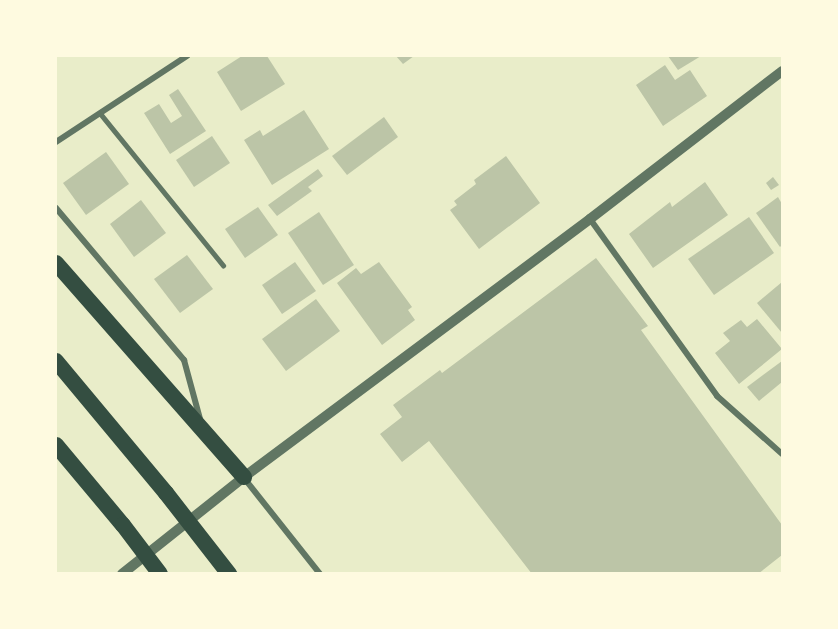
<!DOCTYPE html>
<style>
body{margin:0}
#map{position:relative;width:838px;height:629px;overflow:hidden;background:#e9edc9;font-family:"IBM Plex Sans",sans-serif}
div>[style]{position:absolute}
.building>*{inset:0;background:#bcc5a7}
.service>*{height:4.5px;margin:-2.25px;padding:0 2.25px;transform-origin:2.25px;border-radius:2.25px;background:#617663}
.minor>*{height:6px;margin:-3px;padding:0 3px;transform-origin:3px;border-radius:3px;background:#617663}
.tertiary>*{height:10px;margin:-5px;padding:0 5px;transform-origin:5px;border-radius:5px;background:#617663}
.trunk>*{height:16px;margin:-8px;padding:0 8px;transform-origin:8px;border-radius:8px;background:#344e41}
span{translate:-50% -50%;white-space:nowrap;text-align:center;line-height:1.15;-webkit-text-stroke:4.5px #fefae0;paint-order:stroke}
.frame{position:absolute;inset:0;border:57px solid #fefae0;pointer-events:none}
</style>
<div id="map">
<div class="building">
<i style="clip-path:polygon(242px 56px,267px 56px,285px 84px,241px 111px,217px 72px)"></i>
<i style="clip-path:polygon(396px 56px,414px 56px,403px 64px)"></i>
<i style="clip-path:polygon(668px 56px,701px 56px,678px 70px)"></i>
<i style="clip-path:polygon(665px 65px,675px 80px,690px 70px,707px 96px,663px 126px,636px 85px)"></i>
<i style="clip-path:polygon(178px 89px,206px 131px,170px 154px,144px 113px,159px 104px,171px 123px,182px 116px,169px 95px)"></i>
<i style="clip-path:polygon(304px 110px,329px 149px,272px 185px,244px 140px,260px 130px,263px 136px)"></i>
<i style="clip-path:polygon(384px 117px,398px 137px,347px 175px,332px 156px)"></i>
<i style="clip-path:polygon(212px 136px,230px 163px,194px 187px,176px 160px)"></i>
<i style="clip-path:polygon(106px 152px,129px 184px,86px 215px,63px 183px)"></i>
<i style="clip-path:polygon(506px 156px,540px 203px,479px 249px,450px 210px,457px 205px,454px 201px,476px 184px,474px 180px)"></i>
<i style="clip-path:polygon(318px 169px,323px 176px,308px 187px,312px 191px,277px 216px,268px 205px)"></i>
<i style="clip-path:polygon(773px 177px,779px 185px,771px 190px,766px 183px)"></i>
<i style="clip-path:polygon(705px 182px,728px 215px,653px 268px,629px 234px,670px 202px,672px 207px)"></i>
<i style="clip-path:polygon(778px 197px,782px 204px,782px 245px,780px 247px,756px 213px)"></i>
<i style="clip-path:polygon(141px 200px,166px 233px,134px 257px,110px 224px)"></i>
<i style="clip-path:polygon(258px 207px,278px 235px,245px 258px,225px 229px)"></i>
<i style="clip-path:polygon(319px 212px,354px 265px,323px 285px,288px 233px)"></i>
<i style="clip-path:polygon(749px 217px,774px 253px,714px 295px,688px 259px)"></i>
<i style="clip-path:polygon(187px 255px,213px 289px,180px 313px,154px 279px)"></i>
<i style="clip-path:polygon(596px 258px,648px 326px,641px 330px,782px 525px,782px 555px,758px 574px,532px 574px,429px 441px,402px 462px,380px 434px,402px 417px,393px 405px,440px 370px,442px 373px)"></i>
<i style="clip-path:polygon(295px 262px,316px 291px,282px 314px,262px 285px)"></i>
<i style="clip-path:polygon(379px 262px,412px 307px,408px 310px,415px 320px,382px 345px,337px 283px,356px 268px,361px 274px)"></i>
<i style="clip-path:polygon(782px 282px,782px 333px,757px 303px)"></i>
<i style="clip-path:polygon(316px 299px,340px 331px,286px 371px,262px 339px)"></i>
<i style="clip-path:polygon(757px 319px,782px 349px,739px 384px,715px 353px,730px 341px,723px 333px,741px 320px,747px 327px)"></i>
<i style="clip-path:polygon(782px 361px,782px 382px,759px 401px,747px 387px)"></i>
</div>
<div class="service">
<i style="left:100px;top:113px;width:196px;rotate:51deg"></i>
</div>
<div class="minor">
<i style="left:56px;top:142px;width:157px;rotate:-33.3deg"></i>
<i style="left:56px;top:208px;width:199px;rotate:49.9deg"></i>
<i style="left:184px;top:360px;width:61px;rotate:74.8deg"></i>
<i style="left:590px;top:219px;width:218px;rotate:54.3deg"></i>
<i style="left:717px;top:396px;width:87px;rotate:41.7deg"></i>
<i style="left:244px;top:478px;width:122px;rotate:51.6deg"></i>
</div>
<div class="tertiary">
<i style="left:122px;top:574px;width:156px;rotate:-38.5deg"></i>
<i style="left:244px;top:477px;width:432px;rotate:-36.7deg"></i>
<i style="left:590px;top:219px;width:242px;rotate:-37.6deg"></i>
</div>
<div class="trunk">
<i style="left:56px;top:263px;width:285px;rotate:48.7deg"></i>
<i style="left:56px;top:361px;width:172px;rotate:50.2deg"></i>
<i style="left:166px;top:493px;width:103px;rotate:52.1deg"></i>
<i style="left:56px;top:445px;width:104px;rotate:50.1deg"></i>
<i style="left:123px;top:525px;width:61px;rotate:52.9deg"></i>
</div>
<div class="frame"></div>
</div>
